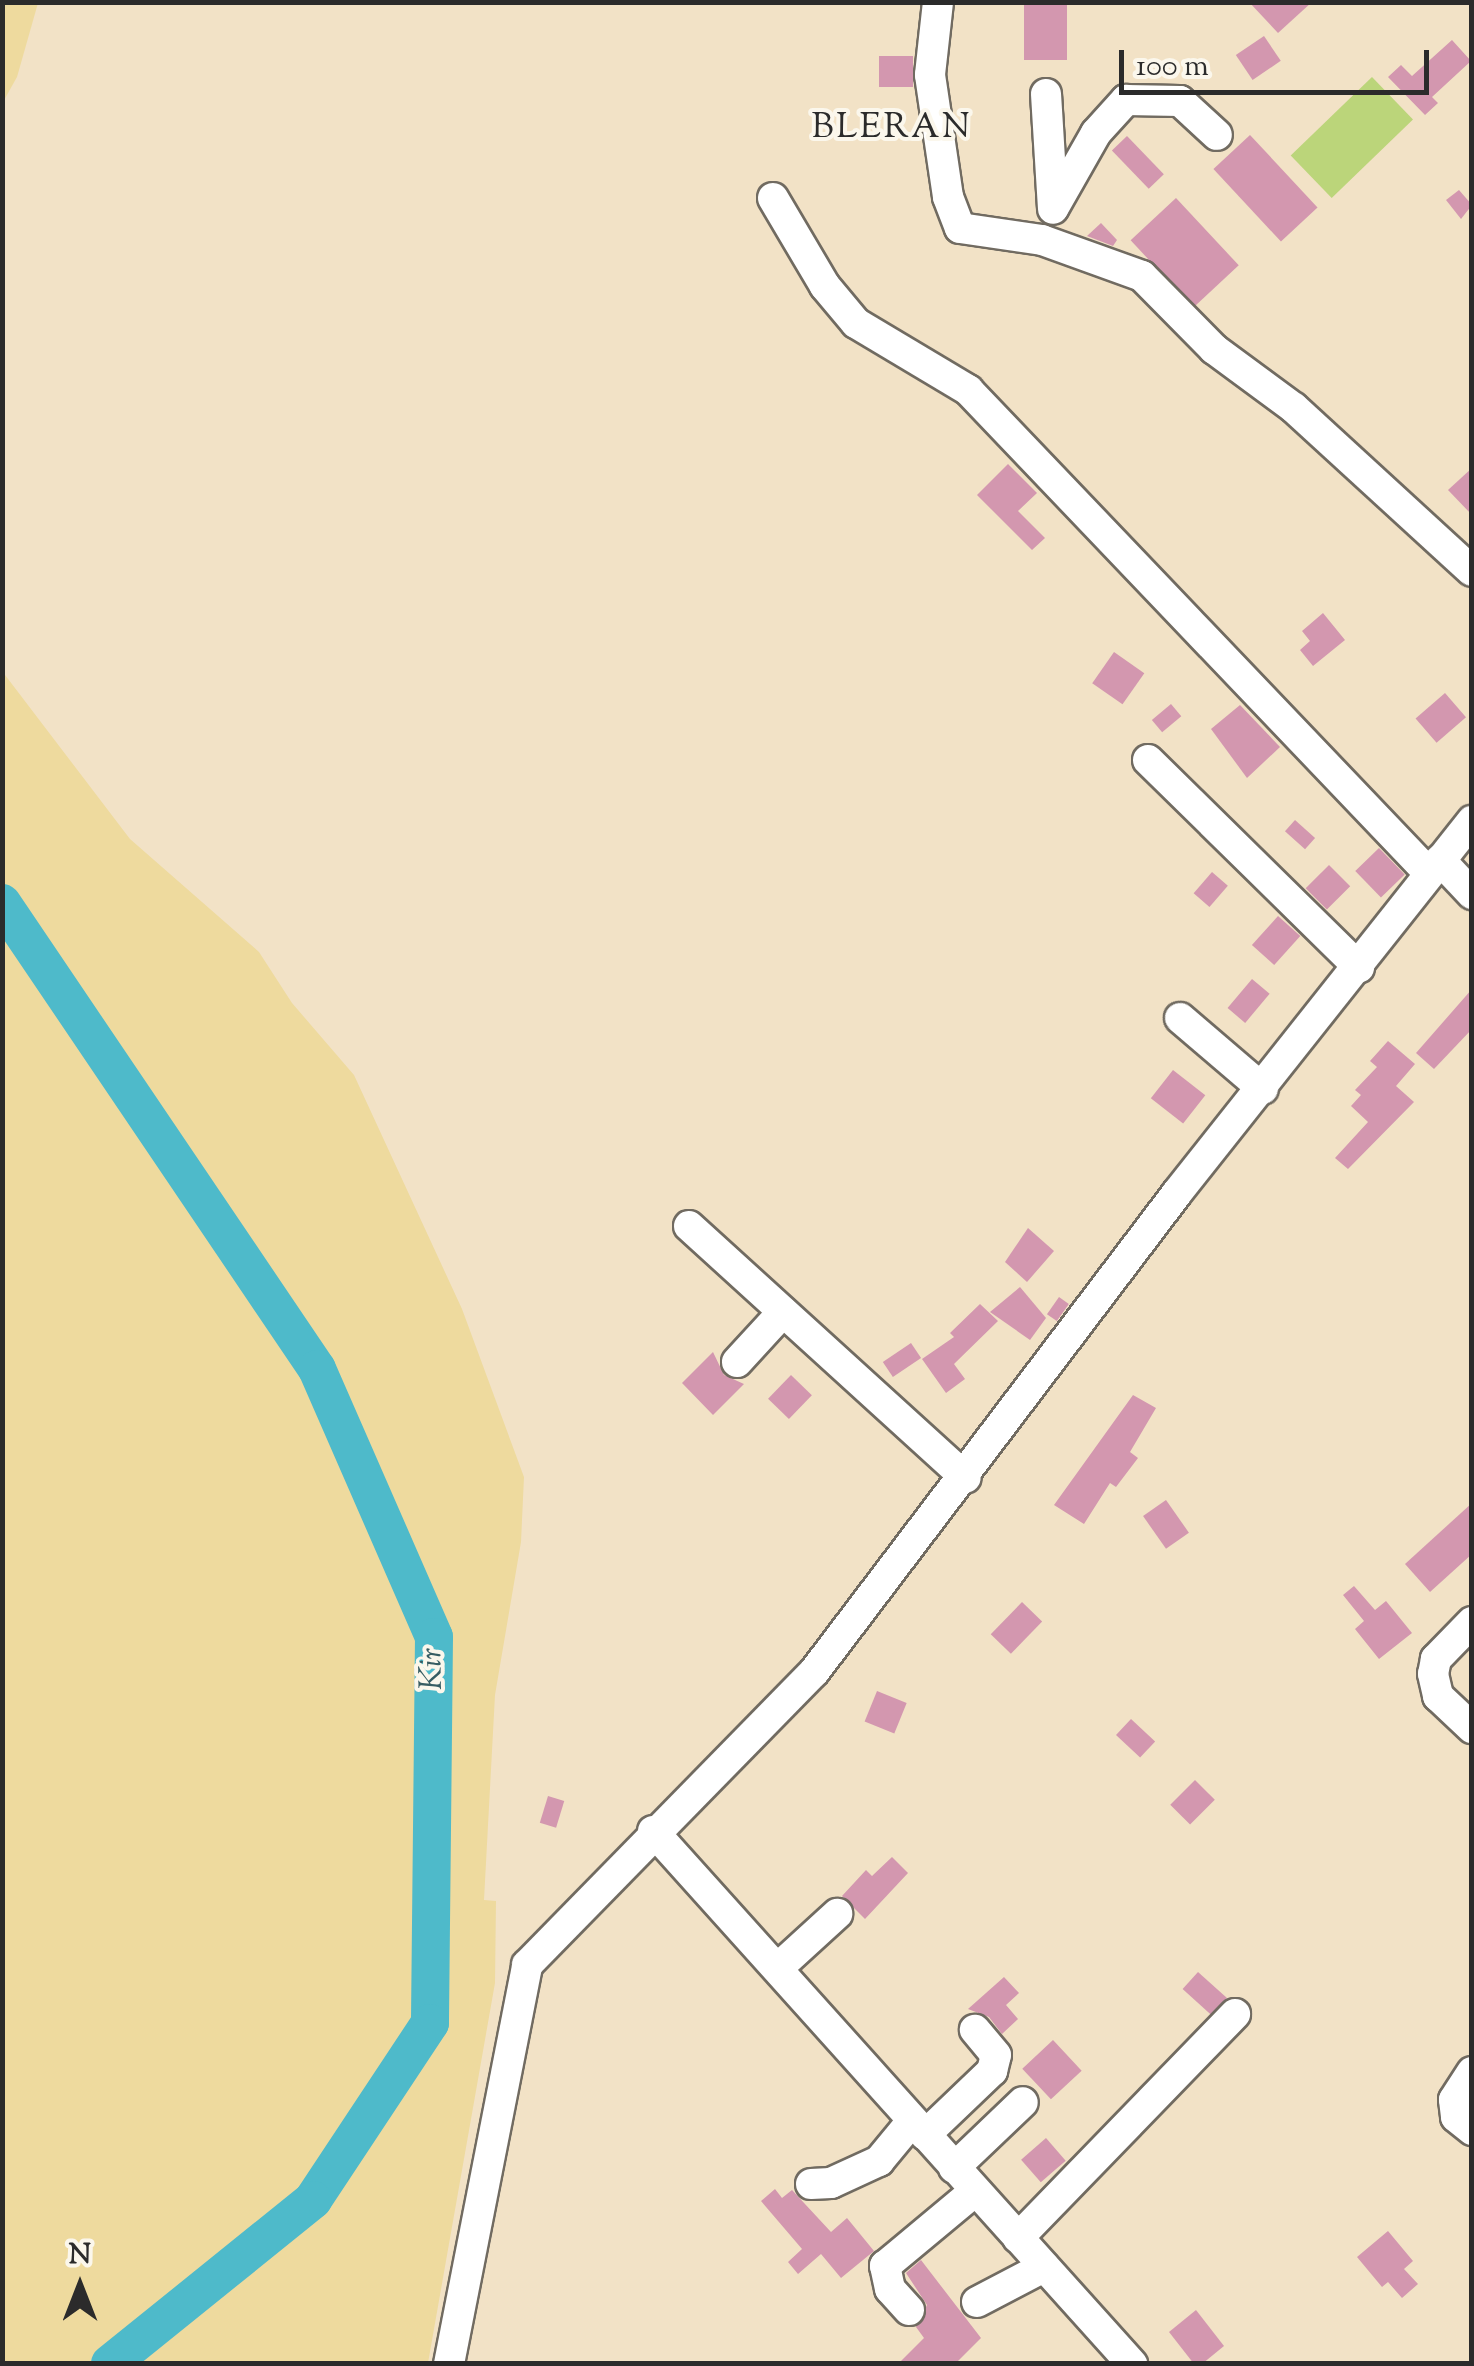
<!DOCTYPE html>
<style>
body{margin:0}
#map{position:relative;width:1474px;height:2366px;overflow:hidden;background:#f2e2c6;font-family:"Sorts Mill Goudy",serif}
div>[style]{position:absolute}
.green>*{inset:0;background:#bbd57a;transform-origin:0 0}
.sand>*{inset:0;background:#eeda9e}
.river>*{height:38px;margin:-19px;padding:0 19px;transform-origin:19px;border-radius:19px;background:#4ebaca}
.building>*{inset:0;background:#d397af;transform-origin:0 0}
.roads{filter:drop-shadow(2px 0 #716b61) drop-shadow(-2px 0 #716b61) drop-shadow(0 2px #716b61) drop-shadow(0 -2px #716b61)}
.minor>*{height:30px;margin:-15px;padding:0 15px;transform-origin:15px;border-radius:15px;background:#fff}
span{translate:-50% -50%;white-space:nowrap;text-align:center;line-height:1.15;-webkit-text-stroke:8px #fbf7ec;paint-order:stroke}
.water-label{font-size:32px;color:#375d63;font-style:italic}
.quarter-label{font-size:35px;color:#2b2b2b;letter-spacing:2.5px}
.frame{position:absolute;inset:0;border:5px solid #2b2b2b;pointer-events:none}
.north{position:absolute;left:30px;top:2236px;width:100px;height:100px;-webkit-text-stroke:8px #fbf7ec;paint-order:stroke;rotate:0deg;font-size:28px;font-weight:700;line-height:40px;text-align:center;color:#2b2b2b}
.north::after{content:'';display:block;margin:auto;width:35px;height:45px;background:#2b2b2b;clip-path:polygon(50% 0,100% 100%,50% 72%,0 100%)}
.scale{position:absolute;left:1119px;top:50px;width:310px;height:45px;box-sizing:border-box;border:5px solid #2b2b2b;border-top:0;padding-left:12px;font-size:30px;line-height:35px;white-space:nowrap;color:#2b2b2b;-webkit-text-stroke:8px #fbf7ec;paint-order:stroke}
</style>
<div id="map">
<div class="green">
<i style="left:1372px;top:77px;width:59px;height:113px;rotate:46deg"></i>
</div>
<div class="sand">
<i style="clip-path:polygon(3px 2px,38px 3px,17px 77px,3px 102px)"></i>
<i style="clip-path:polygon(2px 671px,130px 839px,259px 952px,292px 1003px,354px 1075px,462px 1309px,524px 1477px,521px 1542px,495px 1695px,484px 1900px,496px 1901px,495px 1983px,428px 2363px,3px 2363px)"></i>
</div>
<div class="river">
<i style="left:2px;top:903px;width:562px;rotate:55.94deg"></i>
<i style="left:317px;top:1369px;width:292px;rotate:66.4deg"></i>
<i style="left:434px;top:1637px;width:386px;rotate:90.6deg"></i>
<i style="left:430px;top:2023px;width:212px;rotate:123.5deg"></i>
<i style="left:313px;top:2200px;width:261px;rotate:141.1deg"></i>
</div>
<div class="building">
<i style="left:1024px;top:2px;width:43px;height:58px"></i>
<i style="clip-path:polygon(1249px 2px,1312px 2px,1278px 33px)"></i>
<i style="left:1264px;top:36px;width:30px;height:34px;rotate:56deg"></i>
<i style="clip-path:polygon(1452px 40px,1471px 61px,1432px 97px,1438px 103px,1425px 115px,1388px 77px,1401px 65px,1412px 76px)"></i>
<i style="left:913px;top:56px;width:31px;height:34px;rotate:90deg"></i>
<i style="left:1250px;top:135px;width:99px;height:50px;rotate:47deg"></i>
<i style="left:1127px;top:136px;width:53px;height:21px;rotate:46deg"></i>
<i style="clip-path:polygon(1459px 190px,1472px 205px,1461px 219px,1446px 200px)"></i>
<i style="left:1176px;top:198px;width:92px;height:62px;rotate:47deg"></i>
<i style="clip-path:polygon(1101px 223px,1117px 240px,1113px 246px,1087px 236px)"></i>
<i style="clip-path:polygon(1008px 464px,1037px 493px,1018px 511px,1045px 538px,1032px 550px,977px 495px)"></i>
<i style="clip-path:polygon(1472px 468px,1472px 515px,1448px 490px)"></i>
<i style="clip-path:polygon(1323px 613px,1345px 640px,1313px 666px,1300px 650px,1310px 641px,1302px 631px)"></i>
<i style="left:1114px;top:652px;width:37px;height:38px;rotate:35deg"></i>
<i style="left:1445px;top:693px;width:32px;height:39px;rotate:49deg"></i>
<i style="left:1171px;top:704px;width:16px;height:25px;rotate:50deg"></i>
<i style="clip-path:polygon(1240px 705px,1280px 747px,1247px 778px,1211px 729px)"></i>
<i style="left:1295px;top:820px;width:27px;height:15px;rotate:42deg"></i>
<i style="left:1379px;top:848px;width:37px;height:33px;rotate:46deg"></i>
<i style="left:1329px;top:865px;width:30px;height:33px;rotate:45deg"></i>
<i style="left:1212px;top:872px;width:21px;height:28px;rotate:41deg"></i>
<i style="left:1278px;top:916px;width:30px;height:39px;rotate:42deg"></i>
<i style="left:1252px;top:979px;width:23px;height:38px;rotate:40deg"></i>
<i style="clip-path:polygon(1472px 989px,1472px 1029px,1434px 1069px,1416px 1053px)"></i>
<i style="clip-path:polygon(1388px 1041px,1415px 1064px,1396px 1086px,1414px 1102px,1348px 1169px,1335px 1158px,1368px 1122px,1351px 1106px,1361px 1095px,1355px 1090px,1377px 1067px,1370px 1061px)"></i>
<i style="left:1173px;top:1070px;width:41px;height:36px;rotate:38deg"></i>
<i style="clip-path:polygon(1028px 1228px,1054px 1251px,1027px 1282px,1005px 1262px)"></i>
<i style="clip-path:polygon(1020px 1287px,1046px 1318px,1030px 1340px,990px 1312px)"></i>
<i style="left:1059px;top:1297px;width:12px;height:21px;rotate:35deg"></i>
<i style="clip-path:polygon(980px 1304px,998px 1321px,954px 1364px,965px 1379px,946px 1393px,922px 1359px,954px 1337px,950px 1333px)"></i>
<i style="left:911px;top:1343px;width:18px;height:34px;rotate:56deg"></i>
<i style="clip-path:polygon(713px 1352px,724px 1375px,744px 1384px,713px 1415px,682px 1383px)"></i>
<i style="left:791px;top:1375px;width:29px;height:33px;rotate:44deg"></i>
<i style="clip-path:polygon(1133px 1395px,1156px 1408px,1130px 1452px,1138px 1458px,1116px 1487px,1110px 1483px,1084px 1524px,1054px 1505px)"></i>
<i style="left:1166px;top:1500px;width:40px;height:28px;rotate:55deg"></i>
<i style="clip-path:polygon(1472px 1503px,1472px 1554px,1430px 1592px,1405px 1564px)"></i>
<i style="clip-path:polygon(1354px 1586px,1375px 1610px,1386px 1601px,1412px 1633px,1379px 1659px,1355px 1629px,1364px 1621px,1343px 1595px)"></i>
<i style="left:1022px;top:1602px;width:28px;height:45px;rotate:44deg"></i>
<i style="left:877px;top:1691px;width:32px;height:33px;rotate:22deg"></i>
<i style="left:1131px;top:1719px;width:33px;height:22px;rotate:43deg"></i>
<i style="left:1195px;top:1780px;width:28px;height:35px;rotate:45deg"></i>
<i style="left:548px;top:1796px;width:17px;height:28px;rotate:17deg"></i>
<i style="clip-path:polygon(892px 1857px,908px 1873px,865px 1919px,842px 1896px,866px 1870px,872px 1876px)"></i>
<i style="left:1198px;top:1972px;width:39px;height:23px;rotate:42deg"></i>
<i style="clip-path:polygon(1004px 1977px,1019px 1993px,1006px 2005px,1018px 2019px,1002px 2034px,989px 2017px,968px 2009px)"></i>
<i style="left:1053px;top:2040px;width:42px;height:42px;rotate:47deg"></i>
<i style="left:1046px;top:2138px;width:30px;height:33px;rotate:49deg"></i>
<i style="clip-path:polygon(775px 2189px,782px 2198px,792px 2190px,831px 2232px,847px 2218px,874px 2251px,841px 2278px,821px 2254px,798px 2274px,788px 2262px,802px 2249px,761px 2201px)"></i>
<i style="clip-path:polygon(1388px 2231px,1413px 2261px,1404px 2269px,1418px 2284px,1402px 2298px,1388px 2282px,1382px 2287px,1357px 2257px)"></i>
<i style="clip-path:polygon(921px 2260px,981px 2338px,955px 2364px,898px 2364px,924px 2338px,916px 2327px,927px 2305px,906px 2273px)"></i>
<i style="clip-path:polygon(1196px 2310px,1224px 2346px,1202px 2364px,1194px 2364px,1169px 2332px)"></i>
</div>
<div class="roads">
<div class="minor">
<i style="left:938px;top:2px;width:73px;rotate:96.3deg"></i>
<i style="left:930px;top:75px;width:123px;rotate:81.6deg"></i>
<i style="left:948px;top:197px;width:33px;rotate:69deg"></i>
<i style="left:960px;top:228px;width:83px;rotate:8.3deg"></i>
<i style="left:1042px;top:240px;width:106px;rotate:19.8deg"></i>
<i style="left:1142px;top:276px;width:103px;rotate:45.4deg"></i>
<i style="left:1214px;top:349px;width:99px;rotate:36.4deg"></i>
<i style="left:1294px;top:408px;width:241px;rotate:42.5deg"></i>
<i style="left:1046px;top:94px;width:115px;rotate:86.5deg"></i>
<i style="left:773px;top:198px;width:102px;rotate:59.4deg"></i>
<i style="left:825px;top:286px;width:48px;rotate:50deg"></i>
<i style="left:856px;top:323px;width:131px;rotate:30.9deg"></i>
<i style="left:968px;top:390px;width:666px;rotate:46.34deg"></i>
<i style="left:1054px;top:207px;width:85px;rotate:-60.4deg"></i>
<i style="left:1096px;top:133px;width:45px;rotate:-47.7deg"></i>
<i style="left:1126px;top:100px;width:54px;rotate:1.1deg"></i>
<i style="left:1180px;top:101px;width:50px;rotate:42.6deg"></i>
<i style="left:1148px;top:760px;width:296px;rotate:44.5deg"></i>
<i style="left:1440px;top:860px;width:47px;rotate:46.7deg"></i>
<i style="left:1180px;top:1018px;width:109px;rotate:40.5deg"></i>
<i style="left:689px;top:1226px;width:374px;rotate:42.3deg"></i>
<i style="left:737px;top:1362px;width:68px;rotate:-47.4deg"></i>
<i style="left:1472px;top:1622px;width:52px;rotate:134.2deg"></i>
<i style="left:1436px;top:1659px;width:15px;rotate:101deg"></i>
<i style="left:1433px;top:1674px;width:23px;rotate:77deg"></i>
<i style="left:1438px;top:1696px;width:47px;rotate:43.3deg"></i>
<i style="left:653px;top:1831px;width:717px;rotate:48.05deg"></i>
<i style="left:779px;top:1967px;width:79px;rotate:-42.4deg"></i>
<i style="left:1472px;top:2072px;width:33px;rotate:123deg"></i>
<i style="left:1454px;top:2100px;width:17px;rotate:83deg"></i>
<i style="left:1456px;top:2117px;width:21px;rotate:39deg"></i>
<i style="left:925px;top:2135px;width:93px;rotate:-43.7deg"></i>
<i style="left:992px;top:2071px;width:16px;rotate:-76deg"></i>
<i style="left:996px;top:2055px;width:33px;rotate:-130deg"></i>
<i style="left:954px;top:2168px;width:95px;rotate:-43.7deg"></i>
<i style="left:811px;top:2184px;width:20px;rotate:-3deg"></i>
<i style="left:831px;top:2183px;width:53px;rotate:-24.6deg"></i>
<i style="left:879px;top:2161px;width:52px;rotate:-50.5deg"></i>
<i style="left:1018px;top:2238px;width:312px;rotate:-45.9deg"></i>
<i style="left:977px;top:2302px;width:76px;rotate:-27.6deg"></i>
<i style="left:909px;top:2310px;width:28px;rotate:-132deg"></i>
<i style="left:890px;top:2289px;width:24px;rotate:-102deg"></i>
<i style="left:885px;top:2266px;width:117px;rotate:-39.8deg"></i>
<i style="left:449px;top:2364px;width:407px;rotate:-78.9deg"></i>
<i style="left:527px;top:1965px;width:410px;rotate:-45.6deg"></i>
<i style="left:814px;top:1672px;width:601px;rotate:-52.84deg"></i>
<i style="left:1177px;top:1193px;width:475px;rotate:-51.6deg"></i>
</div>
</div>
<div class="water-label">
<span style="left:433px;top:1669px;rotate:-91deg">Kir</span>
</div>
<div class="quarter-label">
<span style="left:892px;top:129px">BLERAN</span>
</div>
<div class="frame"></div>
<div class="north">N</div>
<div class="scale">100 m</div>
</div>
